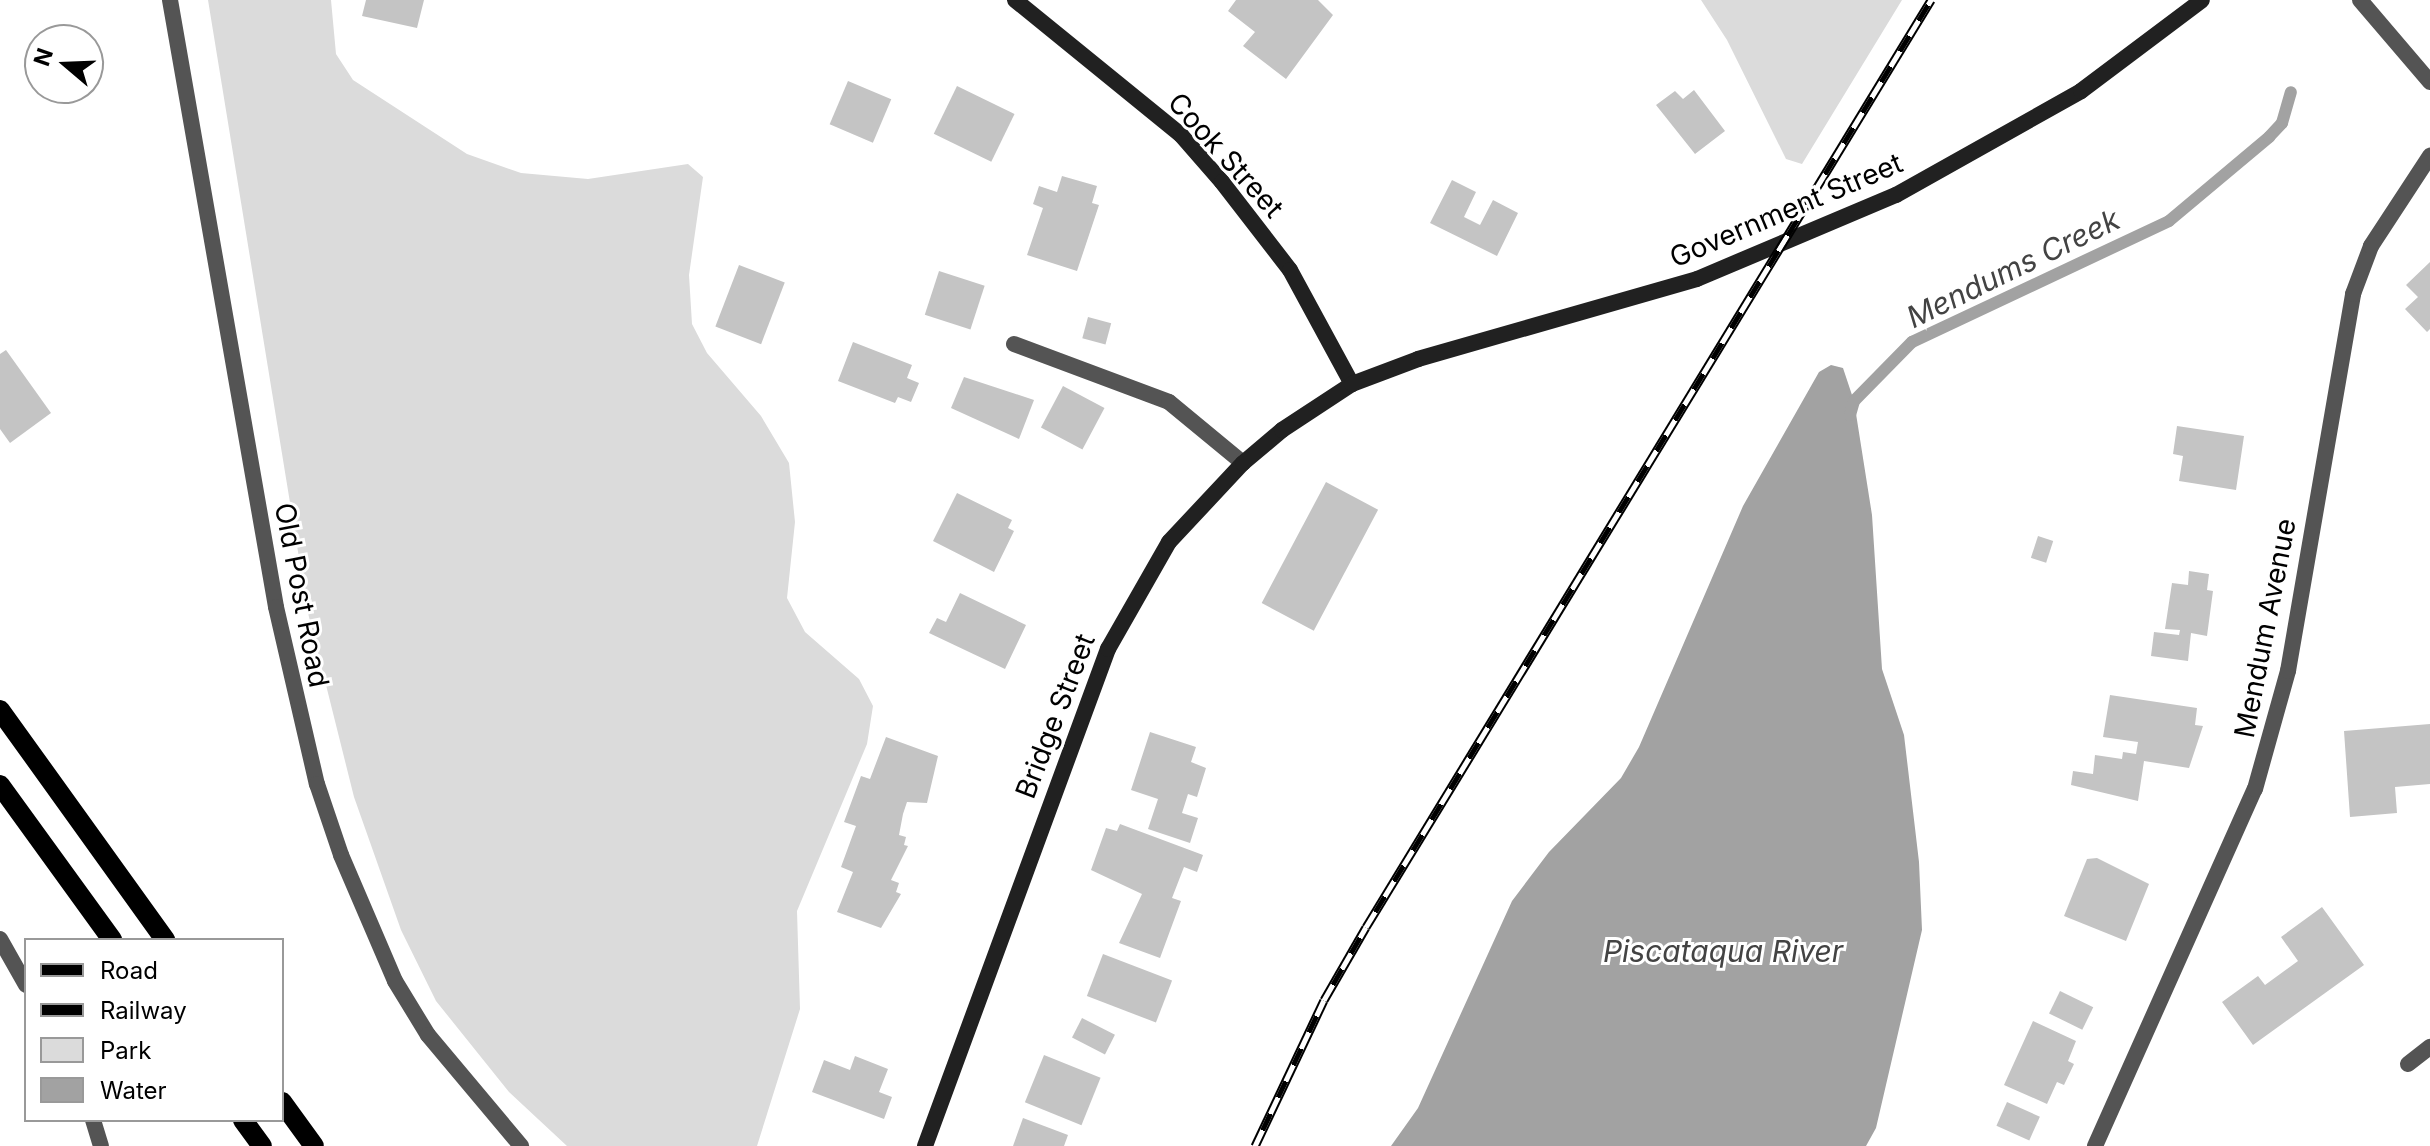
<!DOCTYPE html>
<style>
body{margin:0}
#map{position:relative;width:2430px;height:1146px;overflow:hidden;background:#fff;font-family:Inter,sans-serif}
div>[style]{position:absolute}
.green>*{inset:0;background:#dbdbdb}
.water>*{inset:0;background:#a2a2a2}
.stream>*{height:12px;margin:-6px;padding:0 6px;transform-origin:6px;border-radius:6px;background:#a2a2a2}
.building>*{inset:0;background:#c4c4c4;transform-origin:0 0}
.lane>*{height:16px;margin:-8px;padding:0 8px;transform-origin:8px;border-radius:8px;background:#545454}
.street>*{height:16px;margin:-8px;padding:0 8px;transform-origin:8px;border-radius:8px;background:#545454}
.secondary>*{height:16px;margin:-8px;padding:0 8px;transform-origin:8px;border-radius:8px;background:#212121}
.primary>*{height:20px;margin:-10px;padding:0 10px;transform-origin:10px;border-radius:10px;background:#000}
.rail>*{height:9px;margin-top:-4.5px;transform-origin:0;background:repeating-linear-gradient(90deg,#fff 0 18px,#000 0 36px);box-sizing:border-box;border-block:2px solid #000}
span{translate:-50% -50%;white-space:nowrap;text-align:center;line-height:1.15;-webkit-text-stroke:6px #fff;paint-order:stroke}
.street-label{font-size:28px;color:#000}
.water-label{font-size:30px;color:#434343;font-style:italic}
.legend{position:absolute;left:24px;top:938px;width:260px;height:184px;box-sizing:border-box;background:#fff;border:2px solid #999;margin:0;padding:10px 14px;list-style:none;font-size:24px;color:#000}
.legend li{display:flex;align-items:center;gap:16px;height:40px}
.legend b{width:40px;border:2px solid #999}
.north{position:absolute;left:24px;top:24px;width:80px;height:80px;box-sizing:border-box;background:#fff;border:2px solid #999;border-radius:50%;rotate:289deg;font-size:22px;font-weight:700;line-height:32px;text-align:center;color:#000}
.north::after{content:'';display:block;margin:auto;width:28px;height:36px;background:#000;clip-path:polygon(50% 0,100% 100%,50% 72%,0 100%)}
</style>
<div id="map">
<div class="green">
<i style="clip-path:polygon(208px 0,331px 0,336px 54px,353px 80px,467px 154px,521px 173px,588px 179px,688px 164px,703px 177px,689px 275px,692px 324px,707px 353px,761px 416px,789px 463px,795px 522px,787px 598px,805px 632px,859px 679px,873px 706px,867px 744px,797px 911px,800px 1009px,757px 1146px,567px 1146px,509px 1092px,436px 1001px,401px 930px,354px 797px,308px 613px)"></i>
<i style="clip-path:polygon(1701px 0,1902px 0,1802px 164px,1786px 159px,1727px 40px)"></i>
</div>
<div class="water">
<i style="clip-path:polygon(1831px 365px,1843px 368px,1854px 401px,1872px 515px,1882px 669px,1904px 735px,1919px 862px,1922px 930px,1876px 1128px,1866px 1146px,1391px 1146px,1418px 1108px,1512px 901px,1549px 852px,1621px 778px,1639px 747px,1743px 506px,1819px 372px)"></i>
</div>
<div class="stream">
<i style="left:1850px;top:415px;width:15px;rotate:-74deg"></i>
<i style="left:1854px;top:401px;width:83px;rotate:-45.5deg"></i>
<i style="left:1912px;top:342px;width:284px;rotate:-25.2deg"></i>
<i style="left:2169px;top:221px;width:131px;rotate:-40deg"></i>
<i style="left:2269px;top:137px;width:19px;rotate:-47deg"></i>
<i style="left:2282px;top:123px;width:32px;rotate:-74deg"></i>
</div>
<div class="building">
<i style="clip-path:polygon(366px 0,424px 0,417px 28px,362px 16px)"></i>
<i style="clip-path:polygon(1236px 0,1318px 0,1333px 15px,1286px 79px,1243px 46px,1255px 32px,1228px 11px)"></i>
<i style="left:848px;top:81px;width:47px;height:47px;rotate:23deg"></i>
<i style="left:957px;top:86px;width:64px;height:53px;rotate:26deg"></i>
<i style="clip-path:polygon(1694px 90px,1725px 131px,1695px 154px,1656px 105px,1675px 91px,1683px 99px)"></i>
<i style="clip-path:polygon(1062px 176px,1097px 186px,1092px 203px,1099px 205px,1077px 271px,1027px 255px,1043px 208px,1033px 204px,1039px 186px,1057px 192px)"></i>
<i style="clip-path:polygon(1452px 180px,1476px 192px,1464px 217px,1480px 225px,1493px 200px,1518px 213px,1497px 256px,1430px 223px)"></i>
<i style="clip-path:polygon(2430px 262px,2430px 329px,2427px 332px,2405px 309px,2418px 297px,2406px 285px)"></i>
<i style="left:739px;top:265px;width:49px;height:66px;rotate:21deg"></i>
<i style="left:939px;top:271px;width:48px;height:46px;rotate:18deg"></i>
<i style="left:1088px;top:317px;width:24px;height:22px;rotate:15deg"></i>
<i style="clip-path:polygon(853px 342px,912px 365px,907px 378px,919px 383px,911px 402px,898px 397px,895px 403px,838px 381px)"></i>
<i style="clip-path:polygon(6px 350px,51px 413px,10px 443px,0 429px,0 354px)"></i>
<i style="clip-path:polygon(964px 377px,1034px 400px,1019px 439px,951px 408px)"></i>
<i style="left:1063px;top:386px;width:47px;height:47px;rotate:28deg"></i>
<i style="clip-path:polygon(2177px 426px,2244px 436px,2236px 490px,2179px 481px,2183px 456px,2173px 454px)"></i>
<i style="left:1326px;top:482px;width:59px;height:137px;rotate:28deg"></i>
<i style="clip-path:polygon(957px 493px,1012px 520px,1008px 528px,1014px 531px,994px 572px,933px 541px)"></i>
<i style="left:2038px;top:536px;width:16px;height:23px;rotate:18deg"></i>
<i style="clip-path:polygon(2189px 571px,2209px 574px,2207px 590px,2213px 591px,2207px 636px,2191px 633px,2188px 661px,2151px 656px,2154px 632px,2179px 635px,2180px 630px,2165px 629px,2172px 583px,2188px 585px)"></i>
<i style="clip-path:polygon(960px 593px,1026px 625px,1005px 669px,929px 633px,937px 618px,946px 622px)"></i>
<i style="clip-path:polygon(2110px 695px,2197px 708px,2195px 725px,2203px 726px,2189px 768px,2144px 761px,2138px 801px,2071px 785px,2073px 771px,2093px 774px,2095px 755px,2122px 759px,2123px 752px,2136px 754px,2138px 742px,2103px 737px)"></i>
<i style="clip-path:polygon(2430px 724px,2430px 784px,2395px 787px,2397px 813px,2350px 817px,2344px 731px)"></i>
<i style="clip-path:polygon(1150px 732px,1196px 747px,1191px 762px,1206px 768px,1197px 797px,1188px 794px,1182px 813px,1198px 818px,1190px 843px,1148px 829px,1158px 799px,1131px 790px)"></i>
<i style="clip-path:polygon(886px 737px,938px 756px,927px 803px,907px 802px,903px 814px,899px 835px,906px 837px,904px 845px,908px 846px,891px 880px,899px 883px,896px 892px,901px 894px,881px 928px,837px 912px,853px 872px,841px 867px,856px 826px,844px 822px,861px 776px,870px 779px)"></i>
<i style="clip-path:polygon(1120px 824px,1203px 855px,1197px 872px,1184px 867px,1172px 898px,1181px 901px,1160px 958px,1119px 943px,1142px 894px,1091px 870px,1106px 828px,1117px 831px)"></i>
<i style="clip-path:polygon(2097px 858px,2149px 884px,2126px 941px,2064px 916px,2087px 859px)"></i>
<i style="clip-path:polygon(2322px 907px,2364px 965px,2253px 1045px,2222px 1002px,2258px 976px,2265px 985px,2298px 961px,2281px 937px)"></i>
<i style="left:1103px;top:954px;width:74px;height:45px;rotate:21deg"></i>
<i style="left:2060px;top:991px;width:37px;height:25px;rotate:26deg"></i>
<i style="left:1082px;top:1018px;width:37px;height:22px;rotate:27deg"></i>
<i style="clip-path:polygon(2033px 1021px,2076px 1041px,2068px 1061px,2074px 1064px,2064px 1085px,2057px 1082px,2047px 1104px,2004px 1085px)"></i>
<i style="left:1044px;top:1055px;width:61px;height:51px;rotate:22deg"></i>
<i style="clip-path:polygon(855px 1056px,888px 1069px,879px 1092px,892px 1097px,884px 1119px,812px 1092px,824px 1060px,850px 1070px)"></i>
<i style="left:2007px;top:1102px;width:36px;height:26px;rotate:24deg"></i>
<i style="clip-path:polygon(1023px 1118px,1068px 1135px,1064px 1146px,1013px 1146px)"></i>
</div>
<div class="lane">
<i style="left:0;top:939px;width:53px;rotate:60.5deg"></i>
<i style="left:93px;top:1120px;width:27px;rotate:73deg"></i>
</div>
<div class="street">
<i style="left:170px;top:0;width:616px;rotate:80.09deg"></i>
<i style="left:276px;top:607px;width:182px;rotate:77deg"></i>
<i style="left:317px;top:784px;width:75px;rotate:71.3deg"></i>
<i style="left:341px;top:855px;width:137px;rotate:66.8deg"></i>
<i style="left:395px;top:981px;width:63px;rotate:58.6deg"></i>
<i style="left:428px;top:1035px;width:145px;rotate:50deg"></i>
<i style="left:2360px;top:0;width:108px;rotate:49.5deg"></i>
<i style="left:1014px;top:344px;width:165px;rotate:20.5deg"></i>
<i style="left:1169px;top:402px;width:96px;rotate:39.5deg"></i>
<i style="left:2408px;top:1064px;width:28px;rotate:-38deg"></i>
<i style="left:2095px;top:1146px;width:391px;rotate:-65.9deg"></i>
<i style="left:2255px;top:789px;width:123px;rotate:-74.4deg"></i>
<i style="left:2288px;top:671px;width:383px;rotate:-80.2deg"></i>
<i style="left:2353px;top:294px;width:51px;rotate:-69.4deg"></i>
<i style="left:2371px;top:246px;width:108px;rotate:-56.8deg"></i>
</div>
<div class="secondary">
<i style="left:1015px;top:0;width:214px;rotate:39.1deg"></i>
<i style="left:1181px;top:135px;width:62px;rotate:48.9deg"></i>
<i style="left:1222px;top:182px;width:111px;rotate:52.3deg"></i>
<i style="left:1290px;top:270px;width:130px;rotate:61.5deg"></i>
<i style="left:925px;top:1146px;width:530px;rotate:-69.79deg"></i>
<i style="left:1108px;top:649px;width:123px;rotate:-60.3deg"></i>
<i style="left:1169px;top:542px;width:108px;rotate:-46.9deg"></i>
<i style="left:1243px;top:463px;width:51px;rotate:-40.2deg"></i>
<i style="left:1282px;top:430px;width:84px;rotate:-33.3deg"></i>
<i style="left:1352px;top:384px;width:71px;rotate:-20.7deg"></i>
<i style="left:1418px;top:359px;width:290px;rotate:-16deg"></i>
<i style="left:1697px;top:279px;width:216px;rotate:-22.9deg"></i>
<i style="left:1896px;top:195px;width:212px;rotate:-29.3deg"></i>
<i style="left:2081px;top:91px;width:151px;rotate:-36.9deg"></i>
</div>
<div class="primary">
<i style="left:0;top:710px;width:283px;rotate:54.3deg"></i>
<i style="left:0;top:785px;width:191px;rotate:54.1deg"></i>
<i style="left:282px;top:1102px;width:54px;rotate:54deg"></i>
<i style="left:243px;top:1120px;width:32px;rotate:54deg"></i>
</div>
<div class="rail">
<i style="left:1255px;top:1146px;width:161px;rotate:-64.7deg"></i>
<i style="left:1324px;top:1000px;width:84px;rotate:-60.1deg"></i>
<i style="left:1366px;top:927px;width:1086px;rotate:-58.64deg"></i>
</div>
<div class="street-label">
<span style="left:1226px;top:155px;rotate:48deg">Cook Street</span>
<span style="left:1786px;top:210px;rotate:-23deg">Government Street</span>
<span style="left:302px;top:595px;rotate:79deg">Old Post Road</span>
<span style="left:2265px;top:628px;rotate:-79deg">Mendum Avenue</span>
<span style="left:1055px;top:716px;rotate:-69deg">Bridge Street</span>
</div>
<div class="water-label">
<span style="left:2013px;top:268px;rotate:-26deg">Mendums Creek</span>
<span style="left:1723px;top:951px">Piscataqua River</span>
</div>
<ul class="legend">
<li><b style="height:10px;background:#000"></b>Road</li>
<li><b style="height:10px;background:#000"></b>Railway</li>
<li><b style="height:22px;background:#dbdbdb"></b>Park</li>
<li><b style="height:22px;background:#a2a2a2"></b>Water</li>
</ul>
<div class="north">N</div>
</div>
